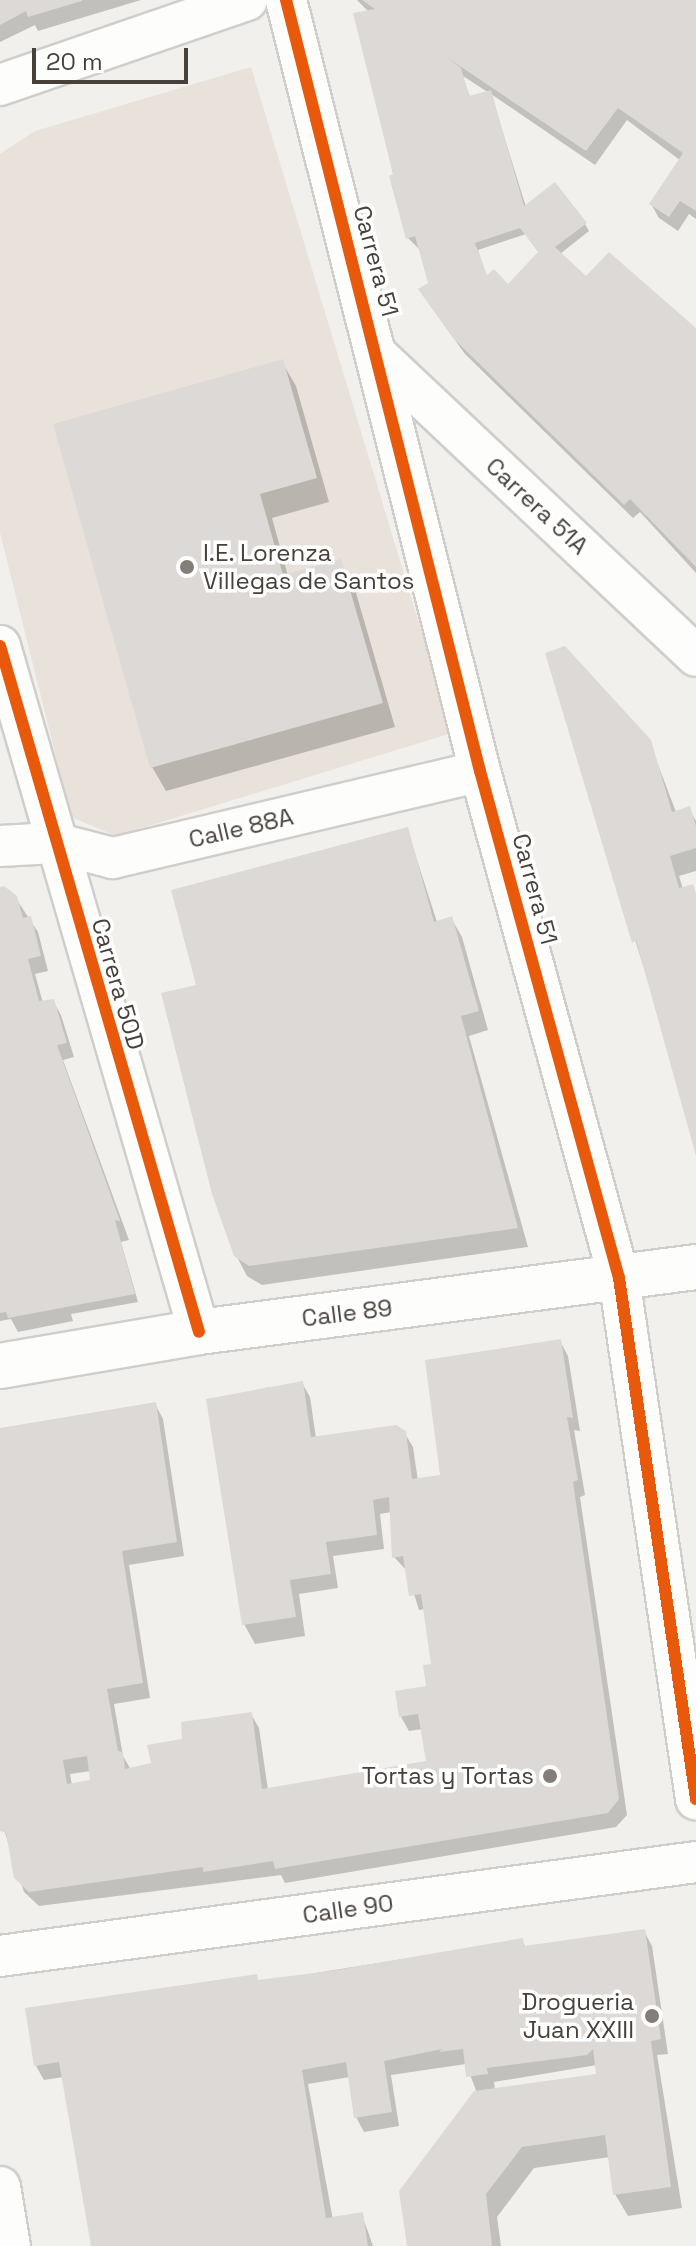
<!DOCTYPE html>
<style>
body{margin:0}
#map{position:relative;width:696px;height:2246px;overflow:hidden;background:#f2f0ed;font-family:"Space Grotesk",sans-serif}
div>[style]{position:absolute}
.education>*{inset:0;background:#e8e2da}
.shadow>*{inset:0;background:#0003}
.building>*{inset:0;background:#dcd9d6}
.roads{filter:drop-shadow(2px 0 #d0cecb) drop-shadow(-2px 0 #d0cecb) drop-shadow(0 2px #d0cecb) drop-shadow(0 -2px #d0cecb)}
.minor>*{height:40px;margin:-20px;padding:0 20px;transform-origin:20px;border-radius:20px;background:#fdfdfc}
.tertiary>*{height:44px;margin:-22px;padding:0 22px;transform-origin:22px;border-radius:22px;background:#fdfdfc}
.cycleway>*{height:12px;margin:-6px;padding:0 6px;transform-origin:6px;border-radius:6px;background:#e8590c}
.dots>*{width:22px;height:22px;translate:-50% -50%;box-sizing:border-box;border:4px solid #fff;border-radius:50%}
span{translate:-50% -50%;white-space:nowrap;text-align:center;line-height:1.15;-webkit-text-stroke:7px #fff;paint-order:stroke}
.street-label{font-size:24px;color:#48413a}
.poi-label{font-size:24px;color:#48413a}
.left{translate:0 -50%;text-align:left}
.right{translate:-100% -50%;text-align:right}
.scale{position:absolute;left:32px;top:48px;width:156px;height:36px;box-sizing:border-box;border:4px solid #48413a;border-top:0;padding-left:10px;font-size:24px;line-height:28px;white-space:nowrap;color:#48413a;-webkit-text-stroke:6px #fff;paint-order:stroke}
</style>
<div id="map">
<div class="education">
<i style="clip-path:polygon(251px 67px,452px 733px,116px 836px,71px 817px,0 533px,0 154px,35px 131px)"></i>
</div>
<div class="shadow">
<i style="clip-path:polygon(0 0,141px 0,38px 31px,35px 25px,0 42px)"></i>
<i style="clip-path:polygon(evenodd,357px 0,696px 0,696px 219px,689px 214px,678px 231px,659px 218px,651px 204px,681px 161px,627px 120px,595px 165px,491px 94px,526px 207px,585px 224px,589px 231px,560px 254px,586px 279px,609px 254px,696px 333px,696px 573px,640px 512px,633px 518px,465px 354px,429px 304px,420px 290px,431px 284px,421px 251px,408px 238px,356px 14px,369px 12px,357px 0,463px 76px,489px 93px,470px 98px,463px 76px,357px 0,526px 234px,540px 254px,507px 287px,487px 278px,478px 250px,526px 234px)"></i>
<i style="clip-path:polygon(282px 362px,296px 386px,329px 502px,272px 518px,288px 576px,340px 562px,354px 586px,395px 727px,166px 791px,152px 767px,56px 425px)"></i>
<i style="clip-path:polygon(649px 741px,676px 812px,689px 809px,696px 821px,696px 871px,679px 876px,683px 889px,692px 887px,696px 894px,696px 1152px,691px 1118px,579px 761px)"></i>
<i style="clip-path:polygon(407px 829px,437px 922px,451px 918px,462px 937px,488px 1030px,469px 1036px,528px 1247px,262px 1285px,247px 1276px,236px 1255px,198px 986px)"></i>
<i style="clip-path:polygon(0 889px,15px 897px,38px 932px,48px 971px,35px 974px,43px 1003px,53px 1001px,61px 1015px,74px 1057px,63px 1060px,129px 1240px,121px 1242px,138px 1302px,71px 1314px,73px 1321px,18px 1332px,11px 1319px,0 1321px)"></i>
<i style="clip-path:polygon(evenodd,560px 1341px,568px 1356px,580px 1431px,574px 1430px,585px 1495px,580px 1497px,627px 1815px,616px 1827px,285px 1883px,281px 1875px,39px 1906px,24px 1892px,0 1817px,0 1429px,155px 1404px,163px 1419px,184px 1556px,129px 1565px,150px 1698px,114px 1704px,123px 1756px,131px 1770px,153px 1765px,184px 1741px,251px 1714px,259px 1728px,268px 1790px,428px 1763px,423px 1729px,409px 1731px,401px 1717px,428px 1688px,434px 1666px,425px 1609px,419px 1610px,407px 1571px,394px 1557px,392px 1512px,380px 1514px,384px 1549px,333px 1556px,338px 1588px,299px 1594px,305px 1636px,255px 1644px,244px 1624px,264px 1388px,302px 1383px,310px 1397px,316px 1438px,404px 1432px,413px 1447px,418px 1481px,442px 1477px,560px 1341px,91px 1771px,93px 1781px,72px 1785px,70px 1774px,91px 1771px)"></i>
<i style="clip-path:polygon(evenodd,644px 1931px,652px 1946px,668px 2054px,657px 2055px,682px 2208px,628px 2216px,615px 2194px,610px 2157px,534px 2168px,497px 2217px,501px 2246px,409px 2246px,477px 2093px,466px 2064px,391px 2075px,399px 2126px,364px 2132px,356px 2117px,350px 2077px,308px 2084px,333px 2220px,362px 2215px,373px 2246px,93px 2246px,64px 2077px,44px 2080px,36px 2066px,256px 1976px,259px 1982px,522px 1940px,526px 1948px,644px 1931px,597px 2065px,598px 2076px,495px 2090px,494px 2082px,597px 2065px)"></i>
</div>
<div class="building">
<i style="clip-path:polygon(0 0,82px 0,82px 1px,28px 17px,26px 11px,0 25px)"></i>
<i style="clip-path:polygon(evenodd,362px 0,696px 0,696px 211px,680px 201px,669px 217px,649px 204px,683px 153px,618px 108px,586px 151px,448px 58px,461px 68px,469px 96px,491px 90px,524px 206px,555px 182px,587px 223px,555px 247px,586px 276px,609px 252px,696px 328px,696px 567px,630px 499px,624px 505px,454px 339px,418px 289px,428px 283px,415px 236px,406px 239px,389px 176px,393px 174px,353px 13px,375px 9px,362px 0,520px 228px,538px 252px,508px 284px,494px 269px,487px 275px,475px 243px,520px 228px)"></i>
<i style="clip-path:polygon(283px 359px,317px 478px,260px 494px,283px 575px,341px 559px,383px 703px,150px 768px,53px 424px)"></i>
<i style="clip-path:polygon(565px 646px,651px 740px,672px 812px,690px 806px,696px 826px,696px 848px,670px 856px,679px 888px,693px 884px,696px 894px,696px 1156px,636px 940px,632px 943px,545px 653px)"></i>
<i style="clip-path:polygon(408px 827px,434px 922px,452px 916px,479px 1011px,461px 1016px,518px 1228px,249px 1266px,234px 1256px,212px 1194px,161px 993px,196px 985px,171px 890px)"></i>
<i style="clip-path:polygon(4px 886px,17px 896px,23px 918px,31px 916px,41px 956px,28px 959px,39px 1001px,54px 999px,67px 1043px,57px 1045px,120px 1221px,115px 1220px,135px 1294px,8px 1318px,6px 1312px,0 1313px,0 887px)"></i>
<i style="clip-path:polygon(evenodd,561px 1339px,573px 1418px,567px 1417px,578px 1480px,573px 1482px,619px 1799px,608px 1813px,275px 1869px,273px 1861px,203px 1872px,203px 1867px,29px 1892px,14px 1878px,6px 1833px,0 1831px,0 1428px,156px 1402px,177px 1542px,122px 1551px,143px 1683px,107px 1689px,118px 1751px,123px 1752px,125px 1769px,151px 1763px,147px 1745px,182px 1739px,181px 1722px,252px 1712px,262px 1789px,426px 1761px,418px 1714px,399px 1717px,395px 1691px,426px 1686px,423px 1665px,431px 1664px,421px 1594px,409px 1596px,403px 1556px,392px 1558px,389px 1497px,373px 1500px,377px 1535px,326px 1542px,331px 1574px,290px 1580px,296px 1617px,242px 1625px,206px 1399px,303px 1381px,311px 1437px,396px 1425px,406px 1431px,412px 1479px,440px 1475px,425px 1360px,561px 1339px,87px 1756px,90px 1780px,67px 1784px,63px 1760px,87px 1756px)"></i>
<i style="clip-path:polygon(645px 1929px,661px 2039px,651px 2041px,671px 2187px,613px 2195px,605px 2135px,522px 2147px,486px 2194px,492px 2246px,407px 2246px,399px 2191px,474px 2091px,596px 2074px,593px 2049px,587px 2055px,487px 2068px,488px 2074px,466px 2077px,463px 2049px,439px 2052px,442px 2049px,384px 2061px,392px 2112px,354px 2118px,346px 2062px,302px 2070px,326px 2218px,363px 2212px,368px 2246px,91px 2246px,59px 2062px,34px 2066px,25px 2008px,257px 1974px,258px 1980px,331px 1971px,523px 1938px,524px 1946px)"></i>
</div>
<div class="roads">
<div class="minor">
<i style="left:286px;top:0;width:795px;rotate:75.88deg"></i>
<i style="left:480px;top:771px;width:526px;rotate:74.67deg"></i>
<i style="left:619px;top:1278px;width:527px;rotate:81.59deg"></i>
<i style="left:0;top:85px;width:261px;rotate:-19deg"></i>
<i style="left:378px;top:356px;width:437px;rotate:43.3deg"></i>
<i style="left:0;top:646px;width:714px;rotate:73.82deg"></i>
<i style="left:0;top:846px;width:55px;rotate:-3.1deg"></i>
<i style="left:55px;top:843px;width:60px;rotate:14.5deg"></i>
<i style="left:113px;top:858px;width:377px;rotate:-13.3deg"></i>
<i style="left:0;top:1956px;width:702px;rotate:-7.69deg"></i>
<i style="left:0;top:2187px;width:60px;rotate:80.4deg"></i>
</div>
<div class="tertiary">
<i style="left:0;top:1366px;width:202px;rotate:-9.7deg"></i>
<i style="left:199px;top:1332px;width:501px;rotate:-7.45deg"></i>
</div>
</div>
<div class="cycleway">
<i style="left:286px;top:0;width:795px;rotate:75.88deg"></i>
<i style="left:480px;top:771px;width:526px;rotate:74.67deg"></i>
<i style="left:619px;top:1278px;width:527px;rotate:81.59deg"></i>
<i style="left:0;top:646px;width:714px;rotate:73.82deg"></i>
</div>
<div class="dots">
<i style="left:187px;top:567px;background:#847e79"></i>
<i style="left:550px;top:1776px;background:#847e79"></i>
<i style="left:652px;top:2016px;background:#847e79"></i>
</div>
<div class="street-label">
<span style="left:376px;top:261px;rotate:75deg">Carrera 51</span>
<span style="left:537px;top:506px;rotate:43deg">Carrera 51A</span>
<span style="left:241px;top:828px;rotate:-13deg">Calle 88A</span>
<span style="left:535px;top:889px;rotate:75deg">Carrera 51</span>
<span style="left:118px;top:984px;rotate:74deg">Carrera 50D</span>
<span style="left:347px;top:1313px;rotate:-7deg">Calle 89</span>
<span style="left:348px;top:1909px;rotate:-8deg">Calle 90</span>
</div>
<div class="poi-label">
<span class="left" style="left:203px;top:567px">I.E. Lorenza<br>Villegas de Santos</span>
<span class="right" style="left:534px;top:1776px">Tortas y Tortas</span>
<span class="right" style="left:634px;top:2016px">Drogueria<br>Juan XXIII</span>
</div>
<div class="scale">20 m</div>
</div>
